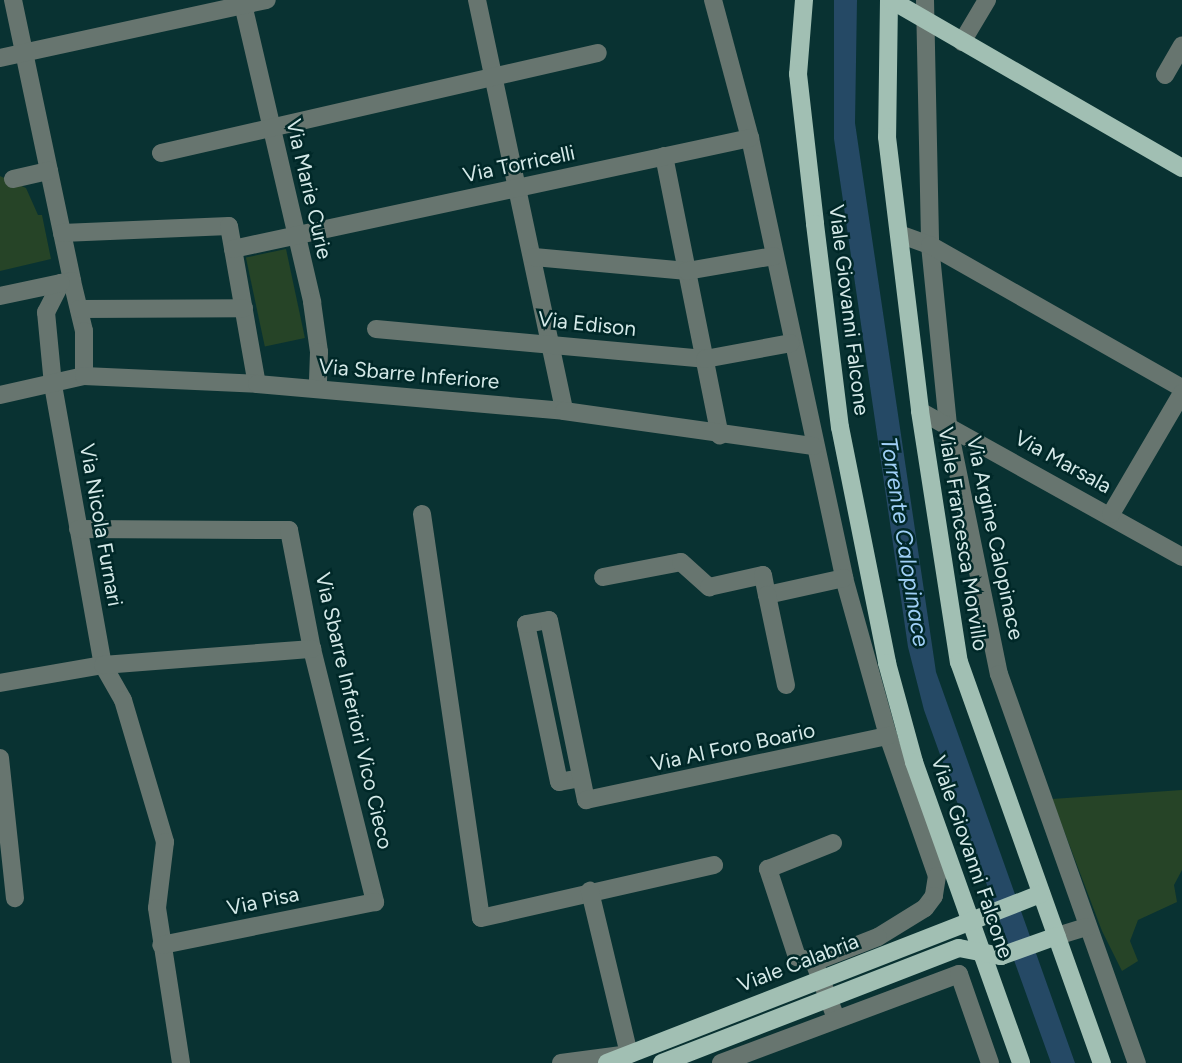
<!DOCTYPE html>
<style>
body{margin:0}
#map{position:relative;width:1182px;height:1063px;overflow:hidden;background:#093232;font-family:Figtree,sans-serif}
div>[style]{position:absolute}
.green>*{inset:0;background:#264427;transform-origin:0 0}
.water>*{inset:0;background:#254965}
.minor>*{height:18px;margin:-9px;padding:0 9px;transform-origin:9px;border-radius:9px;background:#67756f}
.major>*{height:18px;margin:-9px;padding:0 9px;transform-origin:9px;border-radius:9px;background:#a1bfb3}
span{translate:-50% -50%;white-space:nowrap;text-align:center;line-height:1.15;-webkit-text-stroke:5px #002828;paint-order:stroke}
.street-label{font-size:21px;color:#d4e9e8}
.water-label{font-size:23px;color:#a0d0f7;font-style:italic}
</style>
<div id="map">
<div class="green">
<i style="clip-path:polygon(0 176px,26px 188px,38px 215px,42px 215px,51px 259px,0 271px)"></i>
<i style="left:286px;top:249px;width:91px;height:41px;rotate:78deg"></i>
<i style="clip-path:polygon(1182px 790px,1182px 870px,1174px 885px,1177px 902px,1138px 920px,1130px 941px,1138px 961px,1122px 971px,1102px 931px,1052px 799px)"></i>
</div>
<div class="water">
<i style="clip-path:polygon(834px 0,857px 0,855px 123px,936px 672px,1075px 1063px,1051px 1063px,924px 710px,908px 647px,834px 139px)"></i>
</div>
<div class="minor">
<i style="left:13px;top:0;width:287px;rotate:78.1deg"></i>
<i style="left:72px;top:281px;width:11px;rotate:170deg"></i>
<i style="left:61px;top:283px;width:33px;rotate:117deg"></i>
<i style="left:46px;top:312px;width:73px;rotate:84.5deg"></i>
<i style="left:53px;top:385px;width:284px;rotate:79.9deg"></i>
<i style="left:103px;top:665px;width:40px;rotate:60.3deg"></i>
<i style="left:123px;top:700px;width:148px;rotate:73.5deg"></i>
<i style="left:165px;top:842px;width:66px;rotate:96.9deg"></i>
<i style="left:157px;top:908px;width:157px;rotate:81.2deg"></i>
<i style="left:242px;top:0;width:310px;rotate:76.9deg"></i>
<i style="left:312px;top:302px;width:50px;rotate:82deg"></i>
<i style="left:319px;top:352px;width:37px;rotate:92deg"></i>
<i style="left:477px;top:0;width:420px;rotate:78deg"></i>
<i style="left:713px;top:0;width:143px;rotate:75deg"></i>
<i style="left:750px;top:138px;width:450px;rotate:77.9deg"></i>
<i style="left:844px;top:578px;width:164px;rotate:74.4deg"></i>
<i style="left:888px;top:736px;width:148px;rotate:70.7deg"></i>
<i style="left:937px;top:876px;width:20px;rotate:99deg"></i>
<i style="left:934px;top:896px;width:15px;rotate:127deg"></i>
<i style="left:925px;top:908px;width:55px;rotate:148.3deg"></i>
<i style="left:878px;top:937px;width:69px;rotate:158.7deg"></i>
<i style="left:814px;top:962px;width:60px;rotate:68.6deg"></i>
<i style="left:925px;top:0;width:245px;rotate:88.8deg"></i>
<i style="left:930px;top:245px;width:180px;rotate:84.3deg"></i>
<i style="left:948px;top:424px;width:255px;rotate:78.5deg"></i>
<i style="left:999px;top:674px;width:413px;rotate:70.5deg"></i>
<i style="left:962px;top:42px;width:49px;rotate:-59.2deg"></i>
<i style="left:0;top:58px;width:273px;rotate:-12.3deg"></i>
<i style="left:1165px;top:75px;width:34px;rotate:-60deg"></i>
<i style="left:161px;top:153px;width:448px;rotate:-12.9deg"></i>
<i style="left:664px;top:156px;width:285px;rotate:78.7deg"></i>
<i style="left:13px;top:179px;width:37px;rotate:-13deg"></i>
<i style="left:62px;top:233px;width:167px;rotate:-2.4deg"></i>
<i style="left:229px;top:226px;width:160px;rotate:80deg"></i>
<i style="left:899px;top:234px;width:33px;rotate:20deg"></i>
<i style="left:930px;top:245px;width:290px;rotate:29.6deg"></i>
<i style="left:233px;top:249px;width:529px;rotate:-12.12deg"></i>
<i style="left:534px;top:257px;width:154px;rotate:5.2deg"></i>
<i style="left:687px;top:271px;width:88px;rotate:-9.8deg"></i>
<i style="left:72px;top:281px;width:51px;rotate:76.5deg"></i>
<i style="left:84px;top:331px;width:45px;rotate:90deg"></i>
<i style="left:0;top:296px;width:62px;rotate:-12deg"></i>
<i style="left:79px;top:309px;width:165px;rotate:-0.3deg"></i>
<i style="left:376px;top:329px;width:330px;rotate:5.2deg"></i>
<i style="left:705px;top:359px;width:87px;rotate:-10.5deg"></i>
<i style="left:0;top:395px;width:86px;rotate:-12.7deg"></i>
<i style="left:84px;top:376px;width:173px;rotate:2.6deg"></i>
<i style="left:257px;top:384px;width:308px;rotate:5deg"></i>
<i style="left:564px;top:411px;width:252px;rotate:8deg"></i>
<i style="left:920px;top:411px;width:300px;rotate:29.1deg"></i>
<i style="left:422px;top:514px;width:408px;rotate:81.7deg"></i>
<i style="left:481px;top:918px;width:239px;rotate:-12.8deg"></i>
<i style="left:1111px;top:514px;width:140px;rotate:-59.6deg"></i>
<i style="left:78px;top:529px;width:211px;rotate:0.3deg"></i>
<i style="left:289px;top:530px;width:121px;rotate:79.1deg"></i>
<i style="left:312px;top:649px;width:261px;rotate:76deg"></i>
<i style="left:375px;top:902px;width:218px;rotate:168.6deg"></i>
<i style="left:603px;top:577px;width:79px;rotate:-10.9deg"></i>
<i style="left:681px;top:562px;width:38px;rotate:42deg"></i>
<i style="left:709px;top:587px;width:55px;rotate:-12.5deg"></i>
<i style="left:763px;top:575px;width:20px;rotate:79deg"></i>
<i style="left:767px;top:595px;width:79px;rotate:-12.4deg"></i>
<i style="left:767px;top:595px;width:92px;rotate:78.1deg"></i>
<i style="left:0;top:683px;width:105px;rotate:-9.9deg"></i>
<i style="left:103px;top:665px;width:210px;rotate:-4.4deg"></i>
<i style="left:0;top:758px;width:141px;rotate:83.9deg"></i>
<i style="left:581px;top:778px;width:22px;rotate:170deg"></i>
<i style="left:559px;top:782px;width:161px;rotate:-101.8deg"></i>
<i style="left:526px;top:624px;width:23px;rotate:-10deg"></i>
<i style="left:549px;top:620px;width:184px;rotate:78.4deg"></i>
<i style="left:586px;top:800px;width:309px;rotate:-12deg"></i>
<i style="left:1057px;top:936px;width:31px;rotate:-17deg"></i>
<i style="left:814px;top:962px;width:18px;rotate:-164deg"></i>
<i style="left:797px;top:957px;width:93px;rotate:-108.2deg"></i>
<i style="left:768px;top:869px;width:70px;rotate:-21.8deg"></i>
<i style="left:561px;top:1063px;width:69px;rotate:-7.5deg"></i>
<i style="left:629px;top:1054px;width:168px;rotate:-103.5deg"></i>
<i style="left:721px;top:1063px;width:254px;rotate:-20.5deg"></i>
<i style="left:959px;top:974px;width:94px;rotate:70.8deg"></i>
</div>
<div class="major">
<i style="left:804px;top:0;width:74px;rotate:94.6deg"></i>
<i style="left:798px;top:74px;width:151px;rotate:83.5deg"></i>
<i style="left:815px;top:224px;width:205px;rotate:83deg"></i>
<i style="left:840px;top:427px;width:241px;rotate:78.7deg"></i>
<i style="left:887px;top:663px;width:103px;rotate:74.7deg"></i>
<i style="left:914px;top:762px;width:319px;rotate:70.4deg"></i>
<i style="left:889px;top:0;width:137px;rotate:90.8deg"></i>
<i style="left:887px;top:137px;width:276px;rotate:83.1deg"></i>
<i style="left:920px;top:411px;width:254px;rotate:81.2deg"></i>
<i style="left:959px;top:662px;width:426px;rotate:70.4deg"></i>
<i style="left:891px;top:0;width:336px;rotate:30deg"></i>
<i style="left:607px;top:1063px;width:466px;rotate:-21.3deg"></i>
<i style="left:662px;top:1063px;width:318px;rotate:-21.2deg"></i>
<i style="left:959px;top:948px;width:43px;rotate:10.8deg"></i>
<i style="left:1001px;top:956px;width:59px;rotate:-19.7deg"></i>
</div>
<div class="street-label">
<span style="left:519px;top:164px;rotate:-12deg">Via Torricelli</span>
<span style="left:309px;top:189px;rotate:77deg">Via Marie Curie</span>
<span style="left:849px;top:310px;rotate:83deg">Viale Giovanni Falcone</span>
<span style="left:587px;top:324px;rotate:6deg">Via Edison</span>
<span style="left:409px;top:374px;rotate:5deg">Via Sbarre Inferiore</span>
<span style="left:1063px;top:462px;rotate:29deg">Via Marsala</span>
<span style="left:101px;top:525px;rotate:80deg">Via Nicola Furnari</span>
<span style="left:995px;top:538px;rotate:78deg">Via Argine Calopinace</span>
<span style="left:963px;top:539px;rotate:81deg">Viale Francesca Morvillo</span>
<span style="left:354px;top:711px;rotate:77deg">Via Sbarre Inferiori Vico Cieco</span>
<span style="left:733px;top:747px;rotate:-12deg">Via Al Foro Boario</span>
<span style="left:972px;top:857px;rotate:71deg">Viale Giovanni Falcone</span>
<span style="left:263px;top:901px;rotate:-12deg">Via Pisa</span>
<span style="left:798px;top:963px;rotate:-21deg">Viale Calabria</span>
</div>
<div class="water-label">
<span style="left:905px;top:542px;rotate:81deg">Torrente Calopinace</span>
</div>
</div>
